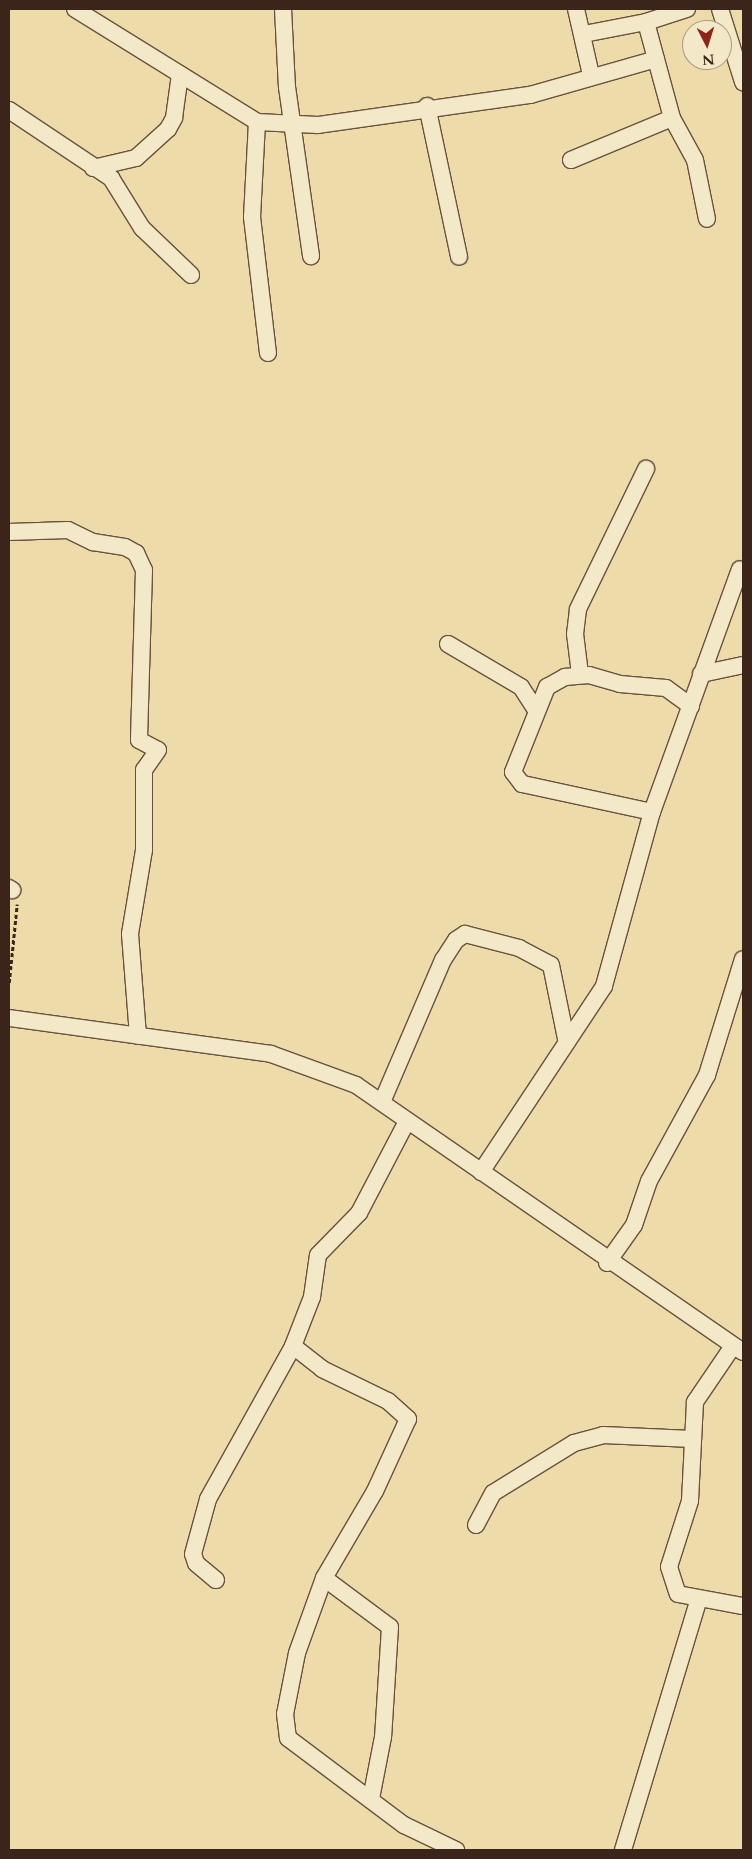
<!DOCTYPE html>
<style>
body{margin:0}
#map{position:relative;width:752px;height:1859px;overflow:hidden;background:#eddcaa;font-family:Cardo,serif}
div>[style]{position:absolute}
.path>*{height:2.5px;margin-top:-1.25px;transform-origin:0;background:repeating-linear-gradient(90deg,#3b2419 0 4px,transparent 0 6.5px)}
.roads{filter:drop-shadow(1px 0 #68523d) drop-shadow(-1px 0 #68523d) drop-shadow(0 1px #68523d) drop-shadow(0 -1px #68523d)}
.minor>*{height:16px;margin:-8px;padding:0 8px;transform-origin:8px;border-radius:8px;background:#f3e8c8}
span{translate:-50% -50%;white-space:nowrap;text-align:center;line-height:1.15;-webkit-text-stroke:5px #f3e8c8;paint-order:stroke}
.frame{position:absolute;inset:0;border:10px solid #3b2419;pointer-events:none}
.north{position:absolute;left:682px;top:20px;width:50px;height:50px;box-sizing:border-box;background:#f3e8c8;border:1px solid #a99a82;border-radius:50%;rotate:175deg;font-size:14px;font-weight:700;line-height:20px;text-align:center;color:#3b2419}
.north::after{content:'';display:block;margin:auto;width:18px;height:22px;background:#8f2418;clip-path:polygon(50% 0,100% 100%,50% 72%,0 100%)}
</style>
<div id="map">
<div class="path">
<i style="left:9px;top:983px;width:79px;rotate:-84.2deg"></i>
</div>
<div class="roads">
<div class="minor">
<i style="left:75px;top:9px;width:214px;rotate:31.8deg"></i>
<i style="left:257px;top:122px;width:61px;rotate:2.8deg"></i>
<i style="left:318px;top:125px;width:214px;rotate:-8.1deg"></i>
<i style="left:530px;top:95px;width:131px;rotate:-15.9deg"></i>
<i style="left:283px;top:9px;width:78px;rotate:87.1deg"></i>
<i style="left:287px;top:87px;width:171px;rotate:81.9deg"></i>
<i style="left:576px;top:9px;width:68px;rotate:77.2deg"></i>
<i style="left:720px;top:9px;width:77px;rotate:72.5deg"></i>
<i style="left:584px;top:34px;width:63px;rotate:-11deg"></i>
<i style="left:646px;top:22px;width:43px;rotate:-17.6deg"></i>
<i style="left:427px;top:106px;width:154px;rotate:78deg"></i>
<i style="left:9px;top:110px;width:123px;rotate:33.7deg"></i>
<i style="left:111px;top:178px;width:59px;rotate:58.2deg"></i>
<i style="left:142px;top:228px;width:68px;rotate:43.8deg"></i>
<i style="left:672px;top:118px;width:48px;rotate:61.3deg"></i>
<i style="left:695px;top:160px;width:60px;rotate:78.5deg"></i>
<i style="left:257px;top:122px;width:95px;rotate:93deg"></i>
<i style="left:252px;top:217px;width:137px;rotate:83.3deg"></i>
<i style="left:571px;top:160px;width:109px;rotate:-22.6deg"></i>
<i style="left:672px;top:118px;width:99px;rotate:-105.2deg"></i>
<i style="left:93px;top:168px;width:44px;rotate:-13.1deg"></i>
<i style="left:136px;top:158px;width:43px;rotate:-42.2deg"></i>
<i style="left:168px;top:129px;width:13px;rotate:-61deg"></i>
<i style="left:174px;top:118px;width:44px;rotate:-82.2deg"></i>
<i style="left:9px;top:532px;width:59px;rotate:-1.9deg"></i>
<i style="left:68px;top:530px;width:28px;rotate:26deg"></i>
<i style="left:93px;top:542px;width:32px;rotate:9deg"></i>
<i style="left:125px;top:547px;width:13px;rotate:29deg"></i>
<i style="left:136px;top:553px;width:19px;rotate:65deg"></i>
<i style="left:144px;top:570px;width:170px;rotate:91.7deg"></i>
<i style="left:139px;top:740px;width:21px;rotate:28deg"></i>
<i style="left:158px;top:750px;width:24px;rotate:125deg"></i>
<i style="left:144px;top:770px;width:80px;rotate:90deg"></i>
<i style="left:144px;top:850px;width:85px;rotate:99.5deg"></i>
<i style="left:130px;top:934px;width:102px;rotate:85.5deg"></i>
<i style="left:448px;top:644px;width:85px;rotate:30.5deg"></i>
<i style="left:521px;top:687px;width:27px;rotate:57deg"></i>
<i style="left:580px;top:674px;width:40px;rotate:-97.1deg"></i>
<i style="left:575px;top:634px;width:25px;rotate:-83deg"></i>
<i style="left:578px;top:609px;width:156px;rotate:-64.1deg"></i>
<i style="left:701px;top:674px;width:43px;rotate:-12.1deg"></i>
<i style="left:652px;top:812px;width:133px;rotate:-167.8deg"></i>
<i style="left:522px;top:784px;width:15px;rotate:-127deg"></i>
<i style="left:513px;top:772px;width:92px;rotate:-68.2deg"></i>
<i style="left:547px;top:687px;width:21px;rotate:-29deg"></i>
<i style="left:565px;top:677px;width:24px;rotate:-5deg"></i>
<i style="left:589px;top:675px;width:32px;rotate:16deg"></i>
<i style="left:620px;top:684px;width:46px;rotate:5deg"></i>
<i style="left:666px;top:688px;width:31px;rotate:36deg"></i>
<i style="left:9px;top:888px;width:4px;rotate:34deg"></i>
<i style="left:9px;top:1018px;width:264px;rotate:7.8deg"></i>
<i style="left:271px;top:1054px;width:90px;rotate:20deg"></i>
<i style="left:356px;top:1085px;width:470px;rotate:34.6deg"></i>
<i style="left:382px;top:1102px;width:155px;rotate:-66.8deg"></i>
<i style="left:443px;top:960px;width:24px;rotate:-57deg"></i>
<i style="left:456px;top:940px;width:11px;rotate:-34deg"></i>
<i style="left:465px;top:934px;width:56px;rotate:14.5deg"></i>
<i style="left:519px;top:948px;width:36px;rotate:28deg"></i>
<i style="left:551px;top:965px;width:76px;rotate:78.5deg"></i>
<i style="left:481px;top:1172px;width:223px;rotate:-56.5deg"></i>
<i style="left:604px;top:986px;width:180px;rotate:-74.6deg"></i>
<i style="left:652px;top:812px;width:258px;rotate:-70.1deg"></i>
<i style="left:607px;top:1263px;width:47px;rotate:-54.6deg"></i>
<i style="left:634px;top:1225px;width:46px;rotate:-71.2deg"></i>
<i style="left:649px;top:1181px;width:121px;rotate:-61.3deg"></i>
<i style="left:707px;top:1075px;width:121px;rotate:-72.8deg"></i>
<i style="left:293px;top:1346px;width:37px;rotate:38deg"></i>
<i style="left:322px;top:1369px;width:73px;rotate:25.9deg"></i>
<i style="left:388px;top:1401px;width:27px;rotate:42deg"></i>
<i style="left:408px;top:1419px;width:79px;rotate:114.6deg"></i>
<i style="left:375px;top:1491px;width:101px;rotate:120.4deg"></i>
<i style="left:324px;top:1578px;width:80px;rotate:109.8deg"></i>
<i style="left:297px;top:1653px;width:62px;rotate:101.1deg"></i>
<i style="left:285px;top:1714px;width:24px;rotate:83deg"></i>
<i style="left:288px;top:1738px;width:145px;rotate:36.9deg"></i>
<i style="left:404px;top:1825px;width:58px;rotate:25.7deg"></i>
<i style="left:733px;top:1346px;width:68px;rotate:124.2deg"></i>
<i style="left:695px;top:1402px;width:99px;rotate:92.9deg"></i>
<i style="left:690px;top:1501px;width:69px;rotate:107.7deg"></i>
<i style="left:669px;top:1567px;width:28px;rotate:72deg"></i>
<i style="left:678px;top:1594px;width:66px;rotate:10.5deg"></i>
<i style="left:476px;top:1525px;width:36px;rotate:-62deg"></i>
<i style="left:493px;top:1493px;width:95px;rotate:-31.7deg"></i>
<i style="left:574px;top:1443px;width:30px;rotate:-15deg"></i>
<i style="left:603px;top:1435px;width:89px;rotate:2.6deg"></i>
<i style="left:324px;top:1578px;width:82px;rotate:36.6deg"></i>
<i style="left:390px;top:1627px;width:110px;rotate:93.6deg"></i>
<i style="left:383px;top:1737px;width:63px;rotate:101deg"></i>
<i style="left:216px;top:1580px;width:26px;rotate:-140deg"></i>
<i style="left:196px;top:1563px;width:9px;rotate:-108deg"></i>
<i style="left:193px;top:1554px;width:57px;rotate:-74.7deg"></i>
<i style="left:208px;top:1499px;width:175px;rotate:-60.9deg"></i>
<i style="left:293px;top:1346px;width:53px;rotate:-68.8deg"></i>
<i style="left:312px;top:1297px;width:42px;rotate:-81.9deg"></i>
<i style="left:318px;top:1255px;width:59px;rotate:-45.7deg"></i>
<i style="left:359px;top:1213px;width:104px;rotate:-62.4deg"></i>
<i style="left:623px;top:1850px;width:262px;rotate:-73.2deg"></i>
</div>
</div>
<div class="frame"></div>
<div class="north">N</div>
</div>
